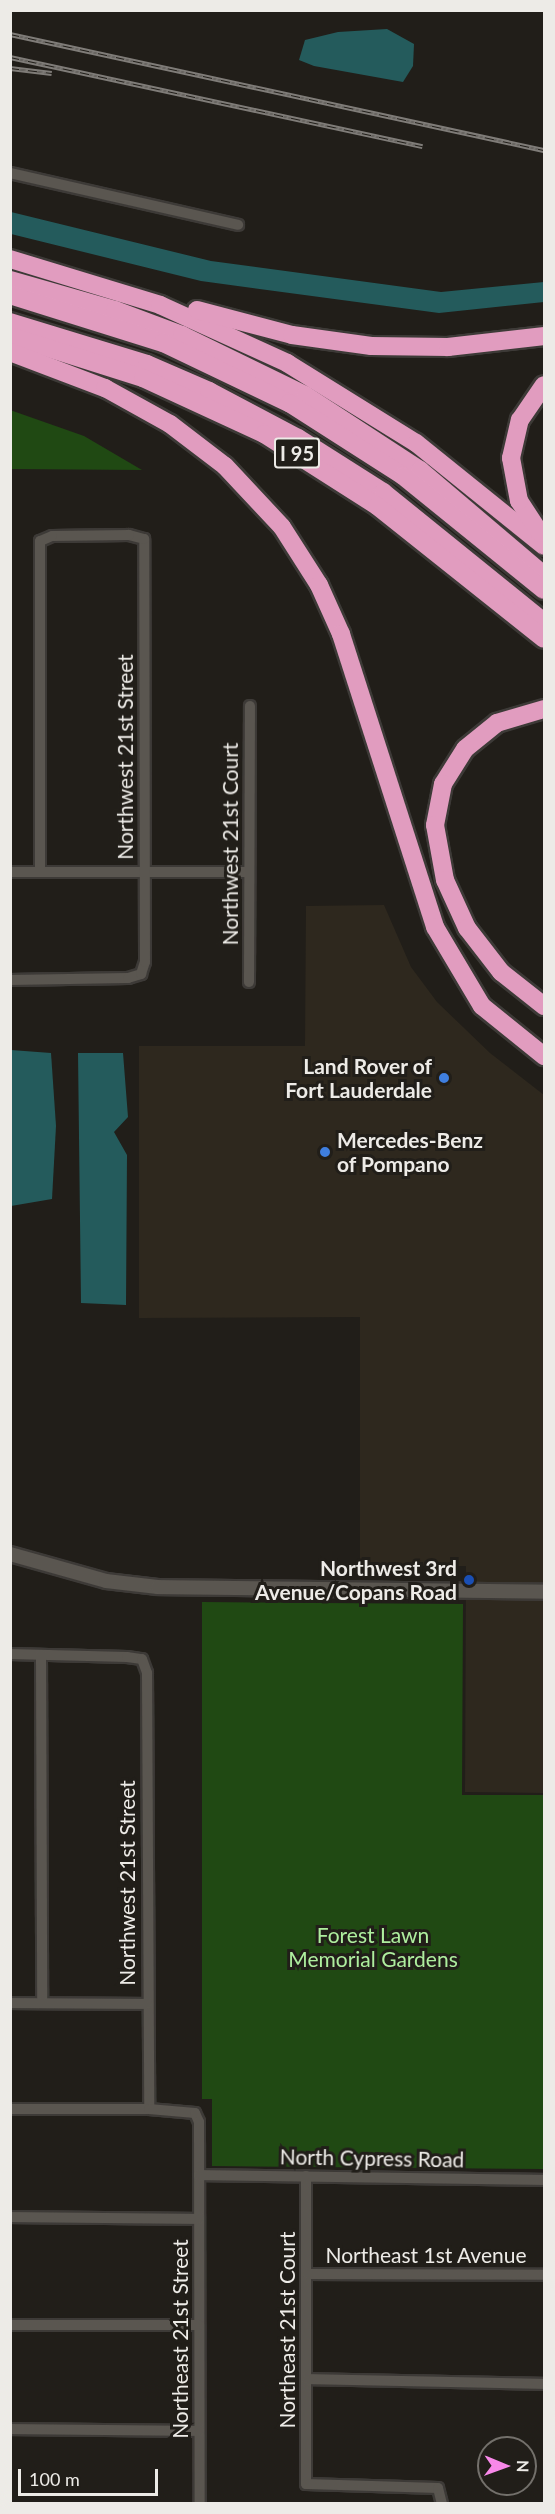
<!DOCTYPE html>
<style>
body{margin:0}
#map{position:relative;width:555px;height:2514px;overflow:hidden;background:#211e19;font-family:Lato,sans-serif}
div>[style]{position:absolute}
.built>*{inset:0;background:#2e281e}
.green>*{inset:0;background:#204913}
.water>*{inset:0;background:#245b5c}
.roads{filter:drop-shadow(2px 0 #3d3a37) drop-shadow(-2px 0 #3d3a37) drop-shadow(0 2px #3d3a37) drop-shadow(0 -2px #3d3a37)}
.minor>*{height:10px;margin:-5px;padding:0 5px;transform-origin:5px;border-radius:5px;background:#5a5650}
.tertiary>*{height:14px;margin:-7px;padding:0 7px;transform-origin:7px;border-radius:7px;background:#5a5650}
.motorway>*{height:18px;margin:-9px;padding:0 9px;transform-origin:9px;border-radius:9px;background:#e19cbf}
.rail>*{height:5px;margin-top:-2.5px;transform-origin:0;background:repeating-linear-gradient(90deg,#211e19 0 9px,#7f7c78 0 18px);box-sizing:border-box;border-block:2px solid #7f7c78}
.dots>*{width:16px;height:16px;translate:-50% -50%;box-sizing:border-box;border:3px solid #211e19;border-radius:50%}
span{translate:-50% -50%;white-space:nowrap;text-align:center;line-height:1.15;-webkit-text-stroke:6px #211e19;paint-order:stroke}
.shield-label span{padding:2px 4px;background:#211e19;border:2px solid;border-radius:4px;-webkit-text-stroke-width:0}
.shield-label{font-size:20px;color:#edebe7;font-weight:700}
.street-label{font-size:21px;color:#edebe7}
.poi-label{font-size:21px;color:#edebe7;font-weight:700}
.right{translate:-100% -50%;text-align:right}
.left{translate:0 -50%;text-align:left}
.park-label{font-size:21px;color:#aeee9e}
.frame{position:absolute;inset:0;border:12px solid #edebe7;pointer-events:none}
.north{position:absolute;left:477px;top:2436px;width:60px;height:60px;box-sizing:border-box;background:#211e19;border:2px solid #73706b;border-radius:50%;rotate:91deg;font-size:16px;font-weight:700;line-height:24px;text-align:center;color:#edebe7}
.north::after{content:'';display:block;margin:auto;width:21px;height:27px;background:#f888e9;clip-path:polygon(50% 0,100% 100%,50% 72%,0 100%)}
.scale{position:absolute;left:18px;top:2469px;width:140px;height:27px;box-sizing:border-box;border:3px solid #edebe7;border-top:0;padding-left:8px;font-size:18px;line-height:21px;white-space:nowrap;color:#edebe7;-webkit-text-stroke:4px #211e19;paint-order:stroke}
</style>
<div id="map">
<div class="built">
<i style="clip-path:polygon(384px 905px,411px 967px,437px 1002px,490px 1053px,544px 1095px,544px 1793px,465px 1792px,466px 1566px,360px 1566px,360px 1317px,139px 1318px,139px 1046px,305px 1046px,306px 906px)"></i>
</div>
<div class="green">
<i style="clip-path:polygon(10px 410px,84px 436px,142px 470px,11px 469px)"></i>
<i style="clip-path:polygon(202px 1602px,463px 1604px,462px 1795px,544px 1795px,544px 2169px,212px 2166px,212px 2099px,202px 2099px)"></i>
</div>
<div class="water">
<i style="clip-path:polygon(387px 29px,414px 44px,413px 66px,403px 82px,314px 66px,299px 60px,305px 40px,338px 32px)"></i>
<i style="clip-path:polygon(11px 212px,211px 261px,441px 292px,544px 282px,544px 302px,439px 313px,201px 281px,11px 234px)"></i>
<i style="clip-path:polygon(11px 1050px,51px 1053px,56px 1126px,52px 1199px,11px 1206px)"></i>
<i style="clip-path:polygon(78px 1053px,123px 1053px,128px 1117px,114px 1132px,127px 1155px,126px 1305px,81px 1303px)"></i>
</div>
<div class="roads">
<div class="minor">
<i style="left:10px;top:173px;width:234px;rotate:12.8deg"></i>
<i style="left:10px;top:872px;width:239px"></i>
<i style="left:10px;top:980px;width:118px;rotate:-1deg"></i>
<i style="left:128px;top:978px;width:14px;rotate:-17deg"></i>
<i style="left:141px;top:974px;width:13px;rotate:-72deg"></i>
<i style="left:145px;top:962px;width:423px;rotate:-90.1deg"></i>
<i style="left:144px;top:539px;width:16px;rotate:-165deg"></i>
<i style="left:129px;top:535px;width:77px;rotate:179.3deg"></i>
<i style="left:52px;top:536px;width:13px;rotate:157deg"></i>
<i style="left:40px;top:541px;width:331px;rotate:90deg"></i>
<i style="left:249px;top:982px;width:276px;rotate:-89.8deg"></i>
<i style="left:10px;top:1654px;width:117px;rotate:1.5deg"></i>
<i style="left:127px;top:1657px;width:15px;rotate:8deg"></i>
<i style="left:142px;top:1659px;width:15px;rotate:70deg"></i>
<i style="left:147px;top:1673px;width:436px;rotate:89.7deg"></i>
<i style="left:41px;top:1655px;width:348px;rotate:89.8deg"></i>
<i style="left:10px;top:2003px;width:137px;rotate:0.4deg"></i>
<i style="left:10px;top:2109px;width:139px"></i>
<i style="left:149px;top:2109px;width:46px;rotate:5deg"></i>
<i style="left:195px;top:2113px;width:10px;rotate:66deg"></i>
<i style="left:199px;top:2122px;width:382px;rotate:89.9deg"></i>
<i style="left:199px;top:2175px;width:345px;rotate:0.8deg"></i>
<i style="left:306px;top:2176px;width:308px;rotate:90deg"></i>
<i style="left:306px;top:2484px;width:132px;rotate:1.7deg"></i>
<i style="left:438px;top:2488px;width:16px;rotate:76deg"></i>
<i style="left:10px;top:2217px;width:189px;rotate:0.6deg"></i>
<i style="left:308px;top:2274px;width:236px;rotate:0.2deg"></i>
<i style="left:10px;top:2325px;width:189px"></i>
<i style="left:308px;top:2379px;width:236px;rotate:1.2deg"></i>
<i style="left:10px;top:2429px;width:189px;rotate:0.6deg"></i>
</div>
<div class="tertiary">
<i style="left:10px;top:1554px;width:100px;rotate:15.7deg"></i>
<i style="left:106px;top:1581px;width:52px;rotate:6.6deg"></i>
<i style="left:158px;top:1587px;width:386px;rotate:0.7deg"></i>
</div>
<div class="motorway">
<i style="left:10px;top:259px;width:157px;rotate:17deg"></i>
<i style="left:160px;top:305px;width:140px;rotate:24.5deg"></i>
<i style="left:287px;top:363px;width:152px;rotate:31.8deg"></i>
<i style="left:416px;top:443px;width:164px;rotate:38.8deg"></i>
<i style="left:10px;top:280px;width:109px;rotate:15.9deg"></i>
<i style="left:115px;top:310px;width:72px;rotate:20.5deg"></i>
<i style="left:182px;top:335px;width:137px;rotate:26deg"></i>
<i style="left:305px;top:395px;width:137px;rotate:33.1deg"></i>
<i style="left:420px;top:470px;width:162px;rotate:40.3deg"></i>
<i style="left:10px;top:295px;width:160px;rotate:17.4deg"></i>
<i style="left:163px;top:343px;width:140px;rotate:25.5deg"></i>
<i style="left:289px;top:403px;width:135px;rotate:32.6deg"></i>
<i style="left:403px;top:476px;width:181px;rotate:39deg"></i>
<i style="left:197px;top:310px;width:98px;rotate:14.7deg"></i>
<i style="left:292px;top:335px;width:80px;rotate:7.9deg"></i>
<i style="left:371px;top:346px;width:77px;rotate:0.7deg"></i>
<i style="left:448px;top:347px;width:97px;rotate:-6.5deg"></i>
<i style="left:10px;top:322px;width:143px;rotate:17deg"></i>
<i style="left:147px;top:364px;width:68px;rotate:23.5deg"></i>
<i style="left:209px;top:391px;width:101px;rotate:27.8deg"></i>
<i style="left:298px;top:438px;width:101px;rotate:32.4deg"></i>
<i style="left:383px;top:492px;width:207px;rotate:38.9deg"></i>
<i style="left:10px;top:336px;width:139px;rotate:17.5deg"></i>
<i style="left:143px;top:378px;width:133px;rotate:24.8deg"></i>
<i style="left:264px;top:434px;width:134px;rotate:32.5deg"></i>
<i style="left:377px;top:506px;width:213px;rotate:38.5deg"></i>
<i style="left:10px;top:352px;width:102px;rotate:20.8deg"></i>
<i style="left:105px;top:388px;width:74px;rotate:29deg"></i>
<i style="left:170px;top:424px;width:69px;rotate:37.4deg"></i>
<i style="left:225px;top:466px;width:83px;rotate:46.9deg"></i>
<i style="left:282px;top:527px;width:69px;rotate:57.5deg"></i>
<i style="left:319px;top:585px;width:54px;rotate:65.8deg"></i>
<i style="left:341px;top:634px;width:308px;rotate:72.2deg"></i>
<i style="left:435px;top:927px;width:92px;rotate:59.3deg"></i>
<i style="left:482px;top:1006px;width:80px;rotate:38.9deg"></i>
<i style="left:540px;top:533px;width:38px;rotate:-123deg"></i>
<i style="left:519px;top:501px;width:44px;rotate:-100.5deg"></i>
<i style="left:511px;top:458px;width:39px;rotate:-77deg"></i>
<i style="left:520px;top:420px;width:42px;rotate:-55.6deg"></i>
<i style="left:544px;top:709px;width:49px;rotate:163.4deg"></i>
<i style="left:497px;top:723px;width:41px;rotate:140.9deg"></i>
<i style="left:465px;top:749px;width:41px;rotate:122.2deg"></i>
<i style="left:443px;top:784px;width:42px;rotate:101deg"></i>
<i style="left:435px;top:825px;width:56px;rotate:79.7deg"></i>
<i style="left:445px;top:880px;width:53px;rotate:65.4deg"></i>
<i style="left:467px;top:928px;width:56px;rotate:52.3deg"></i>
<i style="left:501px;top:972px;width:55px;rotate:38.3deg"></i>
</div>
</div>
<div class="rail">
<i style="left:10px;top:34px;width:546px;rotate:12.26deg"></i>
<i style="left:10px;top:57px;width:422px;rotate:12.2deg"></i>
<i style="left:10px;top:68px;width:42px;rotate:6.8deg"></i>
</div>
<div class="dots">
<i style="left:444px;top:1078px;background:#3f7fe0"></i>
<i style="left:325px;top:1152px;background:#3f7fe0"></i>
<i style="left:469px;top:1580px;background:#1a4fb4"></i>
</div>
<div class="shield-label">
<span style="left:297px;top:453px">I 95</span>
</div>
<div class="street-label">
<span style="left:125px;top:757px;rotate:-90deg">Northwest 21st Street</span>
<span style="left:230px;top:844px;rotate:-90deg">Northwest 21st Court</span>
<span style="left:127px;top:1883px;rotate:-90deg">Northwest 21st Street</span>
<span style="left:372px;top:2158px;rotate:1deg">North Cypress Road</span>
<span style="left:426px;top:2255px">Northeast 1st Avenue</span>
<span style="left:287px;top:2330px;rotate:-90deg">Northeast 21st Court</span>
<span style="left:180px;top:2339px;rotate:-90deg">Northeast 21st Street</span>
</div>
<div class="poi-label">
<span class="right" style="left:432px;top:1078px">Land Rover of<br>Fort Lauderdale</span>
<span class="left" style="left:337px;top:1152px">Mercedes-Benz<br>of Pompano</span>
<span class="right" style="left:457px;top:1580px">Northwest 3rd<br>Avenue/Copans Road</span>
</div>
<div class="park-label">
<span style="left:373px;top:1947px">Forest Lawn<br>Memorial Gardens</span>
</div>
<div class="frame"></div>
<div class="north">N</div>
<div class="scale">100 m</div>
</div>
